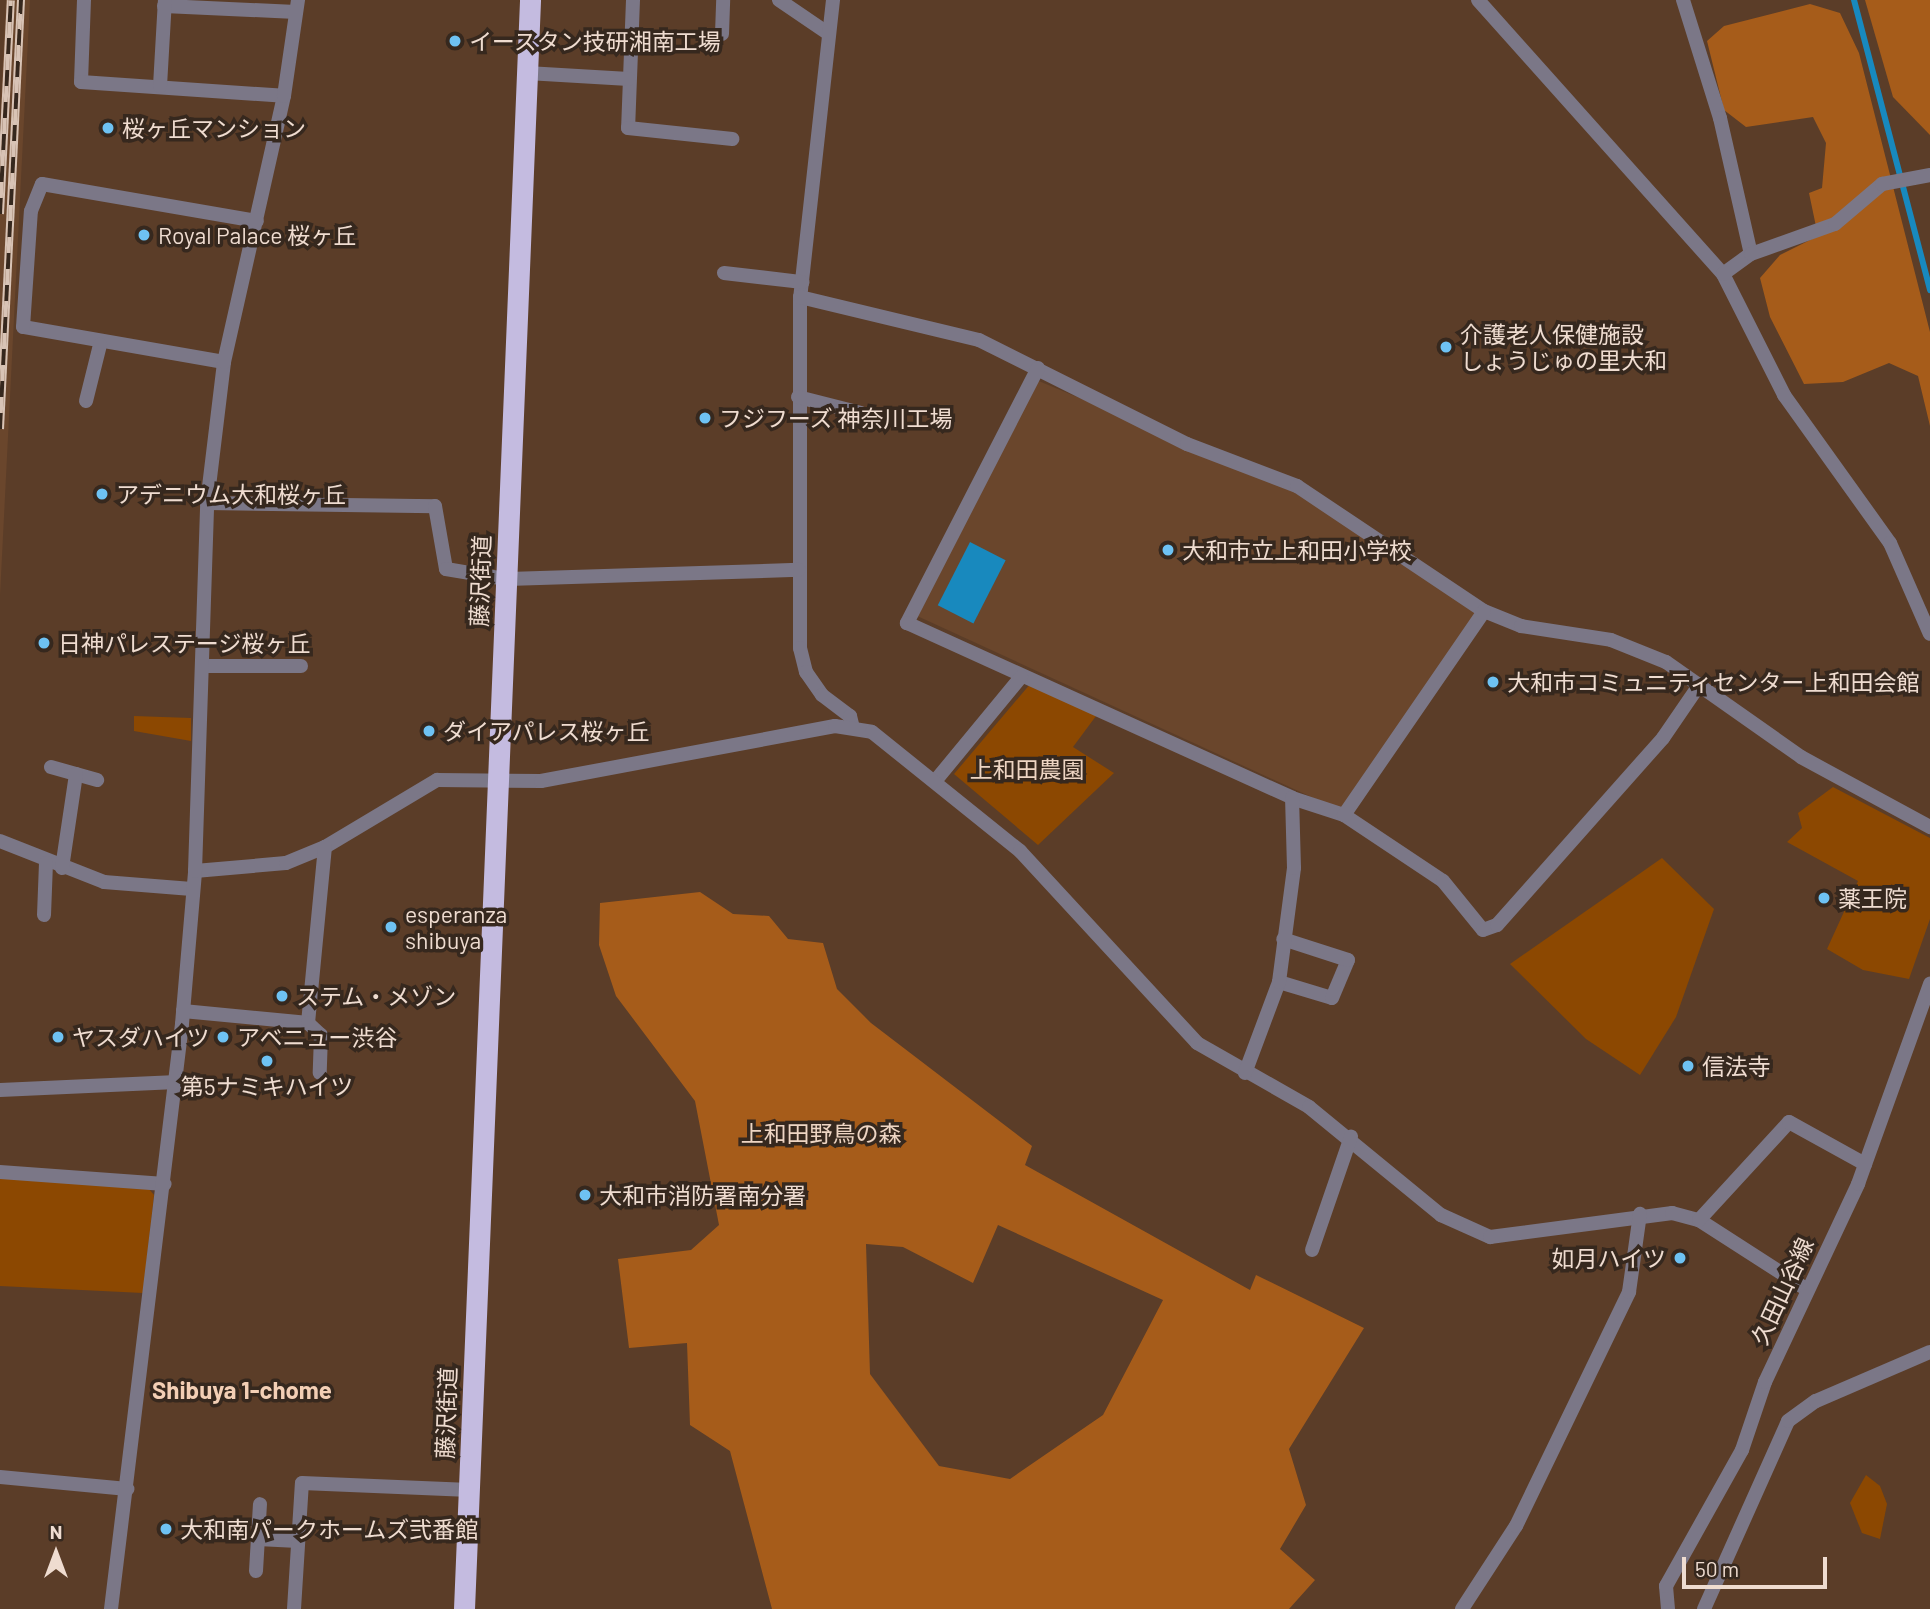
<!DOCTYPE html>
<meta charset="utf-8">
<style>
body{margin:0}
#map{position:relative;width:1930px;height:1609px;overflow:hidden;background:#5b3d28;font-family:Barlow,"Noto Sans JP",sans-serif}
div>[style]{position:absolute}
.built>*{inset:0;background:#6a462c}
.green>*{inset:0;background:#8c4801}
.forest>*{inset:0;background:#a65c1a}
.water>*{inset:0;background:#1889be;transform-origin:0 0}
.stream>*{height:6px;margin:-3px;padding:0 3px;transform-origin:3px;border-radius:3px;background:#1889be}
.street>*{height:14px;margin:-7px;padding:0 7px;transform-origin:7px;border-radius:7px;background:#7b7787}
.highway>*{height:21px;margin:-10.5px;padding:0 10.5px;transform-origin:10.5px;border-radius:10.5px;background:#c4bbe0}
.rail>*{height:8px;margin-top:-4px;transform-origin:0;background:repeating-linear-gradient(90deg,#36281e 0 16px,#d8c3b5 0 32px);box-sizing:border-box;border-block:2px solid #d8c3b5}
.dots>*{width:19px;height:19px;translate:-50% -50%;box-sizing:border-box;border:4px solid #36281e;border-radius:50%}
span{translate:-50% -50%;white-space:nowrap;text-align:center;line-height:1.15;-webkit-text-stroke:7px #36281e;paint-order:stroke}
.poi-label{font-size:23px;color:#efdcd0}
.left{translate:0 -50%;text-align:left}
.right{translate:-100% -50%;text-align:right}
.street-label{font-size:23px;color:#efdcd0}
.park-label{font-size:23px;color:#eed5c3}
.neighbourhood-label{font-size:24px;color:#f3cfb5;font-weight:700}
.north{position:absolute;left:21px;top:1518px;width:70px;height:70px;-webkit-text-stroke:5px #36281e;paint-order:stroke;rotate:0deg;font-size:19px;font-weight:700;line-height:28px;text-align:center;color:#efdcd0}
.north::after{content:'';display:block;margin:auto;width:24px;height:32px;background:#efdcd0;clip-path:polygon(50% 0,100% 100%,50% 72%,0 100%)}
.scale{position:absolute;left:1682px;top:1557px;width:145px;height:32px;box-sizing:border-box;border:4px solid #efdcd0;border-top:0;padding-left:9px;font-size:21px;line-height:24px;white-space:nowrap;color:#efdcd0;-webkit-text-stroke:5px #36281e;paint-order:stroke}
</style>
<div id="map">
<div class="built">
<i style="clip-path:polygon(6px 0,30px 0,0 596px,0 123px)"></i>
<i style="clip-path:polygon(1034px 379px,1297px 489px,1481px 612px,1344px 812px,915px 615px)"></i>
</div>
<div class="green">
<i style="clip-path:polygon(1031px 683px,1096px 716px,1073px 747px,1114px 773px,1038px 845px,954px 774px)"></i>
<i style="clip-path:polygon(134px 716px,191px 718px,191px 741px,134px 731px)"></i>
<i style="clip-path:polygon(1833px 787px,1930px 838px,1930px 919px,1909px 979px,1863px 970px,1827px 949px,1858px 881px,1787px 842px,1802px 828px,1798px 813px)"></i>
<i style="clip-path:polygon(1662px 858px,1714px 909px,1676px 1017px,1640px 1075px,1586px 1039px,1510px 964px)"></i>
<i style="clip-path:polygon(0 1178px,149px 1189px,154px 1195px,143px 1293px,0 1286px)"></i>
<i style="clip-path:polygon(1866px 1475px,1880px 1486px,1887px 1504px,1880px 1539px,1862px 1533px,1850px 1503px)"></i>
</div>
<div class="forest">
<i style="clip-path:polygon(1865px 0,1930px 0,1930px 135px,1893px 97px)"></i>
<i style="clip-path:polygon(1810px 4px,1840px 13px,1859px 53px,1930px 332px,1930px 426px,1918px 376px,1889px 363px,1843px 382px,1804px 384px,1770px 317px,1760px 278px,1780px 255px,1818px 236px,1809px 193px,1822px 188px,1826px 143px,1813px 117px,1746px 127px,1724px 110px,1707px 41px,1724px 26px)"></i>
<i style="clip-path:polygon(evenodd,700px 892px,733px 914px,769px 916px,788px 939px,823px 943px,837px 989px,871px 1023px,1032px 1146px,1025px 1165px,1250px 1290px,1256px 1275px,1364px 1328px,1289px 1449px,1306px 1505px,1280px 1549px,1315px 1580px,1289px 1609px,772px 1609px,730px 1451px,690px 1425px,687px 1343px,629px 1348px,618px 1259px,691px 1250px,719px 1225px,695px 1101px,616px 996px,599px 945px,600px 903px,700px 892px,998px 1225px,1163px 1300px,1103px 1415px,1010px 1479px,939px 1466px,870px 1374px,866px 1244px,903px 1247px,973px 1283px,998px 1225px)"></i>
</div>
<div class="water">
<i style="left:970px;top:542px;width:40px;height:71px;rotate:27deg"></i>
</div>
<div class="stream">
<i style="left:1854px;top:0;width:300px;rotate:75.3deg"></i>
</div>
<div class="street">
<i style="left:84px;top:0;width:82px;rotate:92.1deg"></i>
<i style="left:81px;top:82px;width:203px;rotate:3.9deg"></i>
<i style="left:633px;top:0;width:128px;rotate:92.2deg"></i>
<i style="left:628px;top:128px;width:105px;rotate:6deg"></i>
<i style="left:779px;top:0;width:60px;rotate:34.2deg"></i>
<i style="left:833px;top:0;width:299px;rotate:96.3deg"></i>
<i style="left:800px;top:297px;width:351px;rotate:90deg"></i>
<i style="left:800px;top:648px;width:25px;rotate:76deg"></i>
<i style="left:806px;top:672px;width:28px;rotate:55deg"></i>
<i style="left:822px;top:695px;width:35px;rotate:37deg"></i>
<i style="left:850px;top:716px;width:12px;rotate:76deg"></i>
<i style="left:1478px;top:0;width:368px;rotate:48.2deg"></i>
<i style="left:1723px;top:274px;width:136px;rotate:63.2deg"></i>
<i style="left:1784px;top:395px;width:182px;rotate:54.4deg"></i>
<i style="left:1890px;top:543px;width:99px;rotate:66.3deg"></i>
<i style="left:1683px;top:0;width:124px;rotate:72.6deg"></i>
<i style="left:1720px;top:118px;width:139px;rotate:77.2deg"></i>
<i style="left:164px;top:6px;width:132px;rotate:2.6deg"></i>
<i style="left:722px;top:34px;width:34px;rotate:-88deg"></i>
<i style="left:527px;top:73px;width:102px;rotate:3.4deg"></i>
<i style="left:160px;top:86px;width:86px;rotate:-86.7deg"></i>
<i style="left:724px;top:273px;width:79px;rotate:6.6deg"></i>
<i style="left:1723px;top:274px;width:34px;rotate:-36deg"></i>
<i style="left:1751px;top:254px;width:89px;rotate:-19.7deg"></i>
<i style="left:1835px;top:224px;width:62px;rotate:-40.4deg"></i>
<i style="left:1882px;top:184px;width:49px;rotate:-10.6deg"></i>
<i style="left:800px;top:297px;width:184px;rotate:13.5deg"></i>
<i style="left:979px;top:340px;width:233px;rotate:26.6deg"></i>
<i style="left:1187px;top:444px;width:118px;rotate:20.9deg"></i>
<i style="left:1297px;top:486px;width:225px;rotate:33.8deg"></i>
<i style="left:1484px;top:611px;width:40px;rotate:22deg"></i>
<i style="left:1521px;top:626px;width:91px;rotate:8.8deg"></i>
<i style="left:1611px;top:640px;width:59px;rotate:21.8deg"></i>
<i style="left:1666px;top:662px;width:165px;rotate:35.1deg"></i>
<i style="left:1801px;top:757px;width:147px;rotate:28.5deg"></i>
<i style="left:224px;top:362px;width:204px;rotate:-170.1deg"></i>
<i style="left:23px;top:327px;width:116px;rotate:-86.1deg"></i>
<i style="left:31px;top:211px;width:29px;rotate:-68deg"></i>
<i style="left:42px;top:184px;width:218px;rotate:9.8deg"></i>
<i style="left:1038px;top:368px;width:287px;rotate:117.2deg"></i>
<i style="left:907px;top:623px;width:423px;rotate:24.4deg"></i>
<i style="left:1292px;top:798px;width:55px;rotate:18.1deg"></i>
<i style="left:1344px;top:815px;width:119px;rotate:33.7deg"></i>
<i style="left:1443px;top:881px;width:63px;rotate:50.8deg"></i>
<i style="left:1483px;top:930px;width:15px;rotate:-20deg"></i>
<i style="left:1497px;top:925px;width:250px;rotate:-48.4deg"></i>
<i style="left:1663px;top:738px;width:65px;rotate:-55.6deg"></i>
<i style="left:798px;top:397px;width:65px;rotate:14.3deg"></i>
<i style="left:86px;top:401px;width:58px;rotate:-76deg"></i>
<i style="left:207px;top:503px;width:228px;rotate:0.8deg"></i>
<i style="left:435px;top:506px;width:64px;rotate:80.1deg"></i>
<i style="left:446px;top:569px;width:61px;rotate:9.5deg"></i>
<i style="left:506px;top:579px;width:293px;rotate:-1.8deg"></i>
<i style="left:202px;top:666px;width:99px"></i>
<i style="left:51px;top:767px;width:48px;rotate:15.8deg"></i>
<i style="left:936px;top:780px;width:134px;rotate:-50.5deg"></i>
<i style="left:1344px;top:815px;width:247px;rotate:-55.5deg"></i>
<i style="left:0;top:841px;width:112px;rotate:21.5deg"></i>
<i style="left:104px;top:882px;width:88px;rotate:4.5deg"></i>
<i style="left:62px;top:868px;width:95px;rotate:-81.5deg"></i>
<i style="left:195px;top:871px;width:91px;rotate:-5deg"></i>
<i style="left:286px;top:863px;width:42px;rotate:-22.3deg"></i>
<i style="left:325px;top:847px;width:131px;rotate:-30.9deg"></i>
<i style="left:437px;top:780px;width:104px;rotate:0.6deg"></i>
<i style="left:541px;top:781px;width:299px;rotate:-10.6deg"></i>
<i style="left:835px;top:726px;width:37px;rotate:9deg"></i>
<i style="left:872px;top:732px;width:190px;rotate:38.8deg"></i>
<i style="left:1020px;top:851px;width:261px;rotate:47.3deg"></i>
<i style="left:1197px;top:1043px;width:129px;rotate:29.7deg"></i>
<i style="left:1309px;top:1107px;width:171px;rotate:39.3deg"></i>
<i style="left:1441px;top:1215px;width:54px;rotate:24.2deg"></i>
<i style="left:1490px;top:1237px;width:184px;rotate:-7.5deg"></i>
<i style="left:1672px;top:1213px;width:28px;rotate:15deg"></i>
<i style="left:1699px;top:1220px;width:127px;rotate:32.8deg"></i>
<i style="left:44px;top:915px;width:52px;rotate:-87.8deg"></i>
<i style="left:1279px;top:982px;width:55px;rotate:16.8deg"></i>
<i style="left:1332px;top:998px;width:41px;rotate:-67.2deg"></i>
<i style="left:1348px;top:960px;width:68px;rotate:-162.1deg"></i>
<i style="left:183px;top:1011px;width:126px;rotate:5.5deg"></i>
<i style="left:308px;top:1023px;width:177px;rotate:-84.5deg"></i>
<i style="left:308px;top:1023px;width:18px;rotate:43deg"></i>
<i style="left:321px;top:1035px;width:38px;rotate:92deg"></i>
<i style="left:1245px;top:1073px;width:97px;rotate:-69.5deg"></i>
<i style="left:1279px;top:982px;width:115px;rotate:-82.5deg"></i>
<i style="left:1294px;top:868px;width:70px;rotate:-91.6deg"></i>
<i style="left:0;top:1090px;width:177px;rotate:-2.6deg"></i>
<i style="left:0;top:1172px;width:165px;rotate:4.2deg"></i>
<i style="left:1699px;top:1220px;width:133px;rotate:-47.4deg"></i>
<i style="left:1789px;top:1122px;width:87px;rotate:28.9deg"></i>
<i style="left:1312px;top:1250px;width:120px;rotate:-71deg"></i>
<i style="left:0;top:1477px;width:128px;rotate:5.4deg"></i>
<i style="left:258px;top:1539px;width:40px;rotate:2.9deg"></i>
<i style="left:256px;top:1571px;width:67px;rotate:-86.6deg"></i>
<i style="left:111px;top:1609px;width:589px;rotate:-83.08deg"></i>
<i style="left:182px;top:1024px;width:154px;rotate:-85.1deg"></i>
<i style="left:195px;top:871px;width:368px;rotate:-88.1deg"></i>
<i style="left:207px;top:503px;width:142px;rotate:-83.1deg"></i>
<i style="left:224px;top:362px;width:273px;rotate:-77.3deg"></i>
<i style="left:284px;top:96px;width:97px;rotate:-81.7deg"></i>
<i style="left:294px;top:1609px;width:126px;rotate:-86.4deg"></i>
<i style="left:302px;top:1483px;width:168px;rotate:2.4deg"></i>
<i style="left:1462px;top:1609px;width:99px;rotate:-57deg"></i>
<i style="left:1516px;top:1526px;width:260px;rotate:-64.2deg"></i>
<i style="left:1629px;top:1292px;width:79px;rotate:-82deg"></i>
<i style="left:1668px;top:1609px;width:23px;rotate:-95deg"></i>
<i style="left:1666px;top:1586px;width:156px;rotate:-60.8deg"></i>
<i style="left:1742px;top:1450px;width:72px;rotate:-71.3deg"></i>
<i style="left:1765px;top:1382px;width:219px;rotate:-64.8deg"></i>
<i style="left:1858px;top:1184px;width:213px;rotate:-70.2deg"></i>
<i style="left:1704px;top:1609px;width:206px;rotate:-65.9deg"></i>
<i style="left:1788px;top:1421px;width:34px;rotate:-36deg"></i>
<i style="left:1816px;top:1401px;width:124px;rotate:-23.3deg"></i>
</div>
<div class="highway">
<i style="left:464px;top:1609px;width:1610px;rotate:-87.65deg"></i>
</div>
<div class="rail">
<i style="left:0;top:214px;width:214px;rotate:-87.1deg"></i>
<i style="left:0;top:429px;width:430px;rotate:-87.2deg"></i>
</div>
<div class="dots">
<i style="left:455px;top:41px;background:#6ec2f3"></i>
<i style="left:108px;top:128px;background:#6ec2f3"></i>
<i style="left:144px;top:235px;background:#6ec2f3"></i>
<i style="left:1446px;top:347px;background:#6ec2f3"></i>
<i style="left:705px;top:418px;background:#6ec2f3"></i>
<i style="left:102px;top:494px;background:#6ec2f3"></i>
<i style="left:1168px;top:550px;background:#6ec2f3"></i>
<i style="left:44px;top:643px;background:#6ec2f3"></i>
<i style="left:1493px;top:682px;background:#6ec2f3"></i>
<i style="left:429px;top:731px;background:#6ec2f3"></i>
<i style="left:1824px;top:898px;background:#6ec2f3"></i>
<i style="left:391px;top:927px;background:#6ec2f3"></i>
<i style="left:282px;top:996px;background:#6ec2f3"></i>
<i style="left:58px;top:1037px;background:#6ec2f3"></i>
<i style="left:223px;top:1037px;background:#6ec2f3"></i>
<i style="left:267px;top:1061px;background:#6ec2f3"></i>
<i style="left:1688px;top:1066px;background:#6ec2f3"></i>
<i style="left:585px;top:1195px;background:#6ec2f3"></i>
<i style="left:1680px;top:1258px;background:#6ec2f3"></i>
<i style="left:166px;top:1529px;background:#6ec2f3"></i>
</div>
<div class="poi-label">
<span class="left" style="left:469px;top:41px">イースタン技研湘南工場</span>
<span class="left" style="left:122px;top:128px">桜ヶ丘マンション</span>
<span class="left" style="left:158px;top:235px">Royal Palace 桜ヶ丘</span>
<span class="left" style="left:1460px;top:347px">介護老人保健施設<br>しょうじゅの里大和</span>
<span class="left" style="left:719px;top:418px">フジフーズ 神奈川工場</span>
<span class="left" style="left:116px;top:494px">アデニウム大和桜ヶ丘</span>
<span class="left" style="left:1182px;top:550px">大和市立上和田小学校</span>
<span class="left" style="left:58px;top:643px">日神パレステージ桜ヶ丘</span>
<span class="left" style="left:1507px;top:682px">大和市コミュニティセンター上和田会館</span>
<span class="left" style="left:443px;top:731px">ダイアパレス桜ヶ丘</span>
<span class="left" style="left:1838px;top:898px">薬王院</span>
<span class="left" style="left:405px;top:927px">esperanza<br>shibuya</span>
<span class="left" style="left:296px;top:996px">ステム・メゾン</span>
<span class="left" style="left:72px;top:1037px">ヤスダハイツ</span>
<span class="left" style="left:237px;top:1037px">アベニュー渋谷</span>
<span class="left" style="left:1702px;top:1066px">信法寺</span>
<span style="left:267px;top:1086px">第5ナミキハイツ</span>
<span class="left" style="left:599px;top:1195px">大和市消防署南分署</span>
<span class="right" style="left:1666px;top:1258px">如月ハイツ</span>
<span class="left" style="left:180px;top:1529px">大和南パークホームズ弐番館</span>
</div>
<div class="street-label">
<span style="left:480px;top:581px;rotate:-88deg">藤沢街道</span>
<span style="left:1782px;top:1291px;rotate:-65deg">久田山谷線</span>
<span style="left:446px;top:1413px;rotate:-88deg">藤沢街道</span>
</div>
<div class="park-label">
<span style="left:1027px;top:769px">上和田農園</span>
<span style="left:821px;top:1133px">上和田野鳥の森</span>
</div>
<div class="neighbourhood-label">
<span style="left:242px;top:1390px">Shibuya 1-chome</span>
</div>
<div class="north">N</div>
<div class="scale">50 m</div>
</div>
